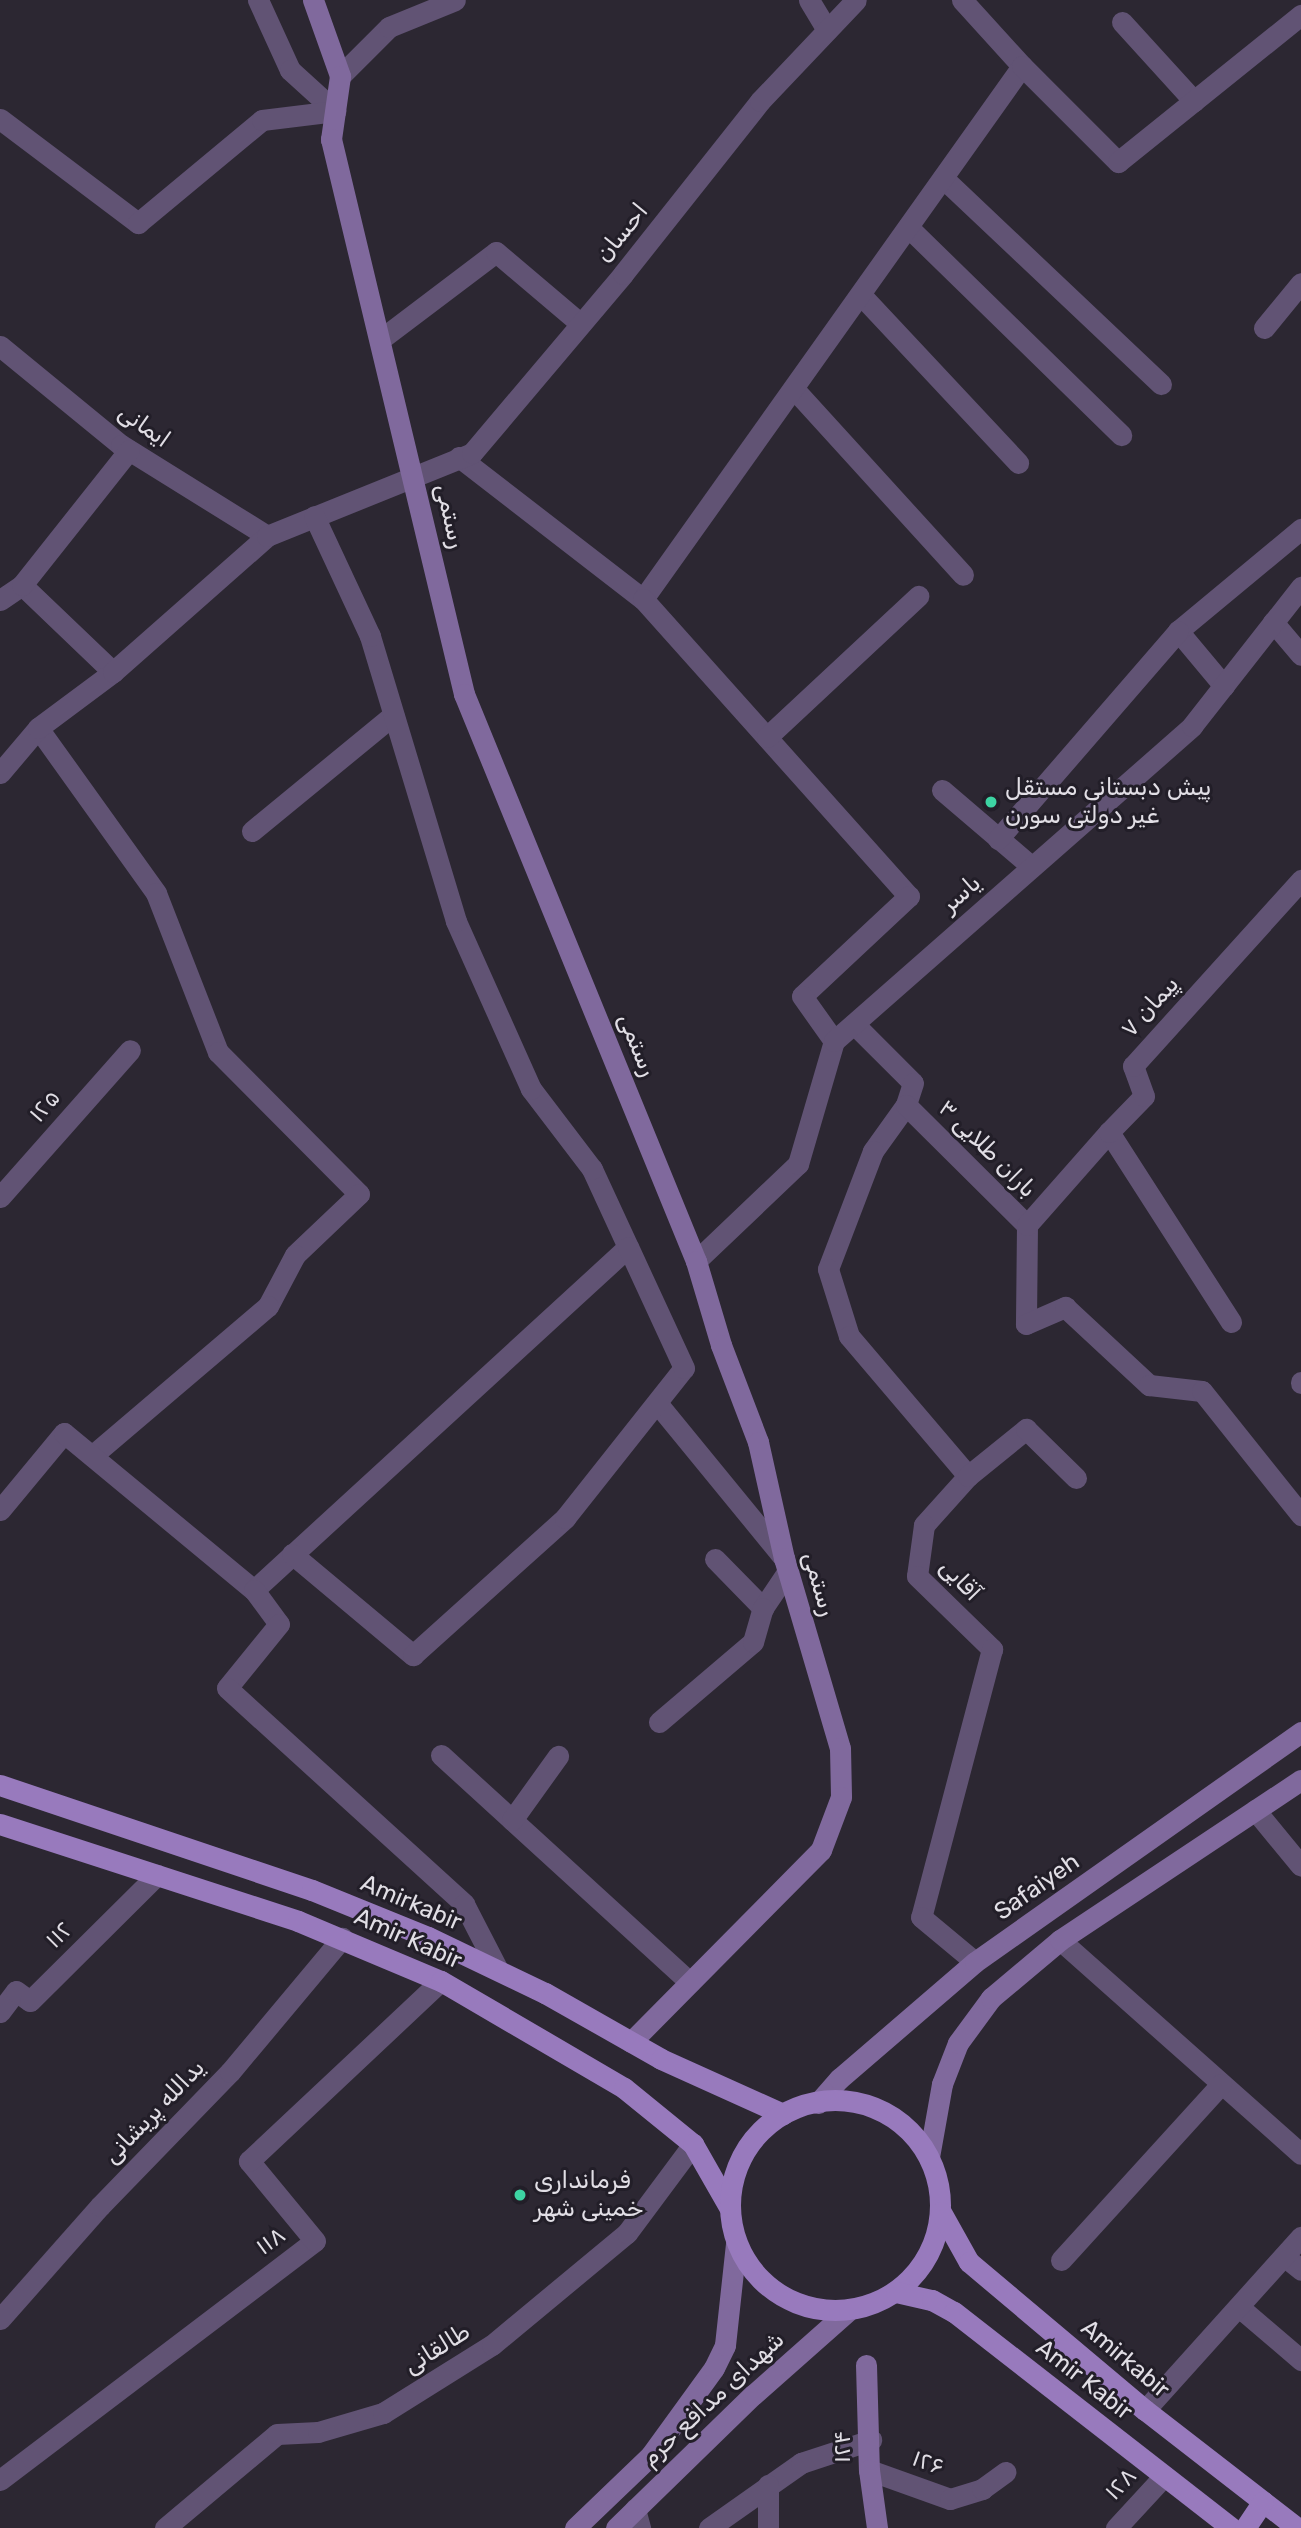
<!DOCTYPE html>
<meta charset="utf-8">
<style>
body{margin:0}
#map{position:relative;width:1301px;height:2528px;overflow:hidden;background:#2c2732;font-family:Rubik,Vazirmatn,sans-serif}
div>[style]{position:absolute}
.street>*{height:21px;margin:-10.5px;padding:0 10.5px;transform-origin:10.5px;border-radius:10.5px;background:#615374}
.secondary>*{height:21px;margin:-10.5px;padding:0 10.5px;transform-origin:10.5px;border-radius:10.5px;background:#80699d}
.primary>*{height:21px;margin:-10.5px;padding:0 10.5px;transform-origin:10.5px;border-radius:10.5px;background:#987abd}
.primary>.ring{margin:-10.5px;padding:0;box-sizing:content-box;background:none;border:21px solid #987abd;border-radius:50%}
.dots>*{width:19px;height:19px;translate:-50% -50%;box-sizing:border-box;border:4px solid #221e28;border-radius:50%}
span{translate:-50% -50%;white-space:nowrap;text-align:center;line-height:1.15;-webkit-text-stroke:6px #221e28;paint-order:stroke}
.street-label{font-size:24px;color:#e1dee5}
.poi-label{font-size:24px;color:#e1dee5}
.left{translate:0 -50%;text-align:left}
</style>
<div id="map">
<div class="street">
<i style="left:258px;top:0;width:77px;rotate:65.4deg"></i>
<i style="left:290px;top:70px;width:61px;rotate:42.3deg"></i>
<i style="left:809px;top:0;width:35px;rotate:59deg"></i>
<i style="left:962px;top:0;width:89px;rotate:47.7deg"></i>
<i style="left:1122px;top:22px;width:107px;rotate:47.7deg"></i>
<i style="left:340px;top:76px;width:69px;rotate:-45deg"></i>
<i style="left:389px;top:27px;width:71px;rotate:-22.2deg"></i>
<i style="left:0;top:119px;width:173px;rotate:37deg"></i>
<i style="left:138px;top:223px;width:161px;rotate:-39.7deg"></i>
<i style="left:262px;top:120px;width:74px;rotate:-7deg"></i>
<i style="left:943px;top:178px;width:300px;rotate:43.4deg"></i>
<i style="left:908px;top:227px;width:298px;rotate:44.3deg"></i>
<i style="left:861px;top:295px;width:230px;rotate:46.9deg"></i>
<i style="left:1264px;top:328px;width:58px;rotate:-50.6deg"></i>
<i style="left:381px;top:339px;width:144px;rotate:-37.1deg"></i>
<i style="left:496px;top:252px;width:111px;rotate:40.3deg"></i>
<i style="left:0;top:346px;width:156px;rotate:39.3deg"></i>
<i style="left:121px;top:445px;width:172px;rotate:31.9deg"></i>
<i style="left:794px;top:389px;width:251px;rotate:47.7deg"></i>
<i style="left:459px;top:457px;width:232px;rotate:37.7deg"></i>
<i style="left:643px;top:599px;width:654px;rotate:-54.58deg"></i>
<i style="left:1022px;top:66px;width:136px;rotate:45deg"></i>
<i style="left:1118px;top:162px;width:235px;rotate:-38.8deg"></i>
<i style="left:22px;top:585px;width:126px;rotate:43.7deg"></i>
<i style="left:643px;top:599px;width:399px;rotate:48.2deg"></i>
<i style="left:909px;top:896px;width:146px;rotate:136.9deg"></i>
<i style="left:802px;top:996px;width:55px;rotate:54.6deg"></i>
<i style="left:0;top:600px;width:27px;rotate:-34deg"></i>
<i style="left:22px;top:585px;width:172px;rotate:-51.6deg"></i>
<i style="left:1273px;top:622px;width:43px;rotate:49.7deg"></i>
<i style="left:1224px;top:686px;width:72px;rotate:-129.9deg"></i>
<i style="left:1178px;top:631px;width:160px;rotate:-39.7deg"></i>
<i style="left:38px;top:728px;width:203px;rotate:54.4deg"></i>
<i style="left:156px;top:893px;width:171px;rotate:68.7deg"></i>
<i style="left:218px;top:1052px;width:200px;rotate:45.2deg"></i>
<i style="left:359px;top:1194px;width:88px;rotate:136.4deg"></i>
<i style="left:295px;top:1255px;width:58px;rotate:117.9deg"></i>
<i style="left:268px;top:1306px;width:231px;rotate:139.6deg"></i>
<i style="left:767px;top:737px;width:207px;rotate:-43deg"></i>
<i style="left:0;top:773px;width:59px;rotate:-49.8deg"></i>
<i style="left:38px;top:728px;width:94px;rotate:-36.7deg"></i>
<i style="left:113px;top:672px;width:205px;rotate:-41.4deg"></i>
<i style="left:267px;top:536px;width:221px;rotate:-22deg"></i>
<i style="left:472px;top:453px;width:234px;rotate:-49.8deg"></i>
<i style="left:623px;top:274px;width:221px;rotate:-51.6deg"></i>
<i style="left:760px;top:101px;width:139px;rotate:-46.5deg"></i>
<i style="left:942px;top:790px;width:118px;rotate:40.5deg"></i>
<i style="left:252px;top:831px;width:183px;rotate:-39.4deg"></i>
<i style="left:998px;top:839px;width:275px;rotate:-49.1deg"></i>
<i style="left:854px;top:1024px;width:83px;rotate:45deg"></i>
<i style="left:913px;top:1083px;width:23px;rotate:108deg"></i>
<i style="left:906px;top:1105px;width:57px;rotate:125.7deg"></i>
<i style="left:873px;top:1151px;width:126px;rotate:110.9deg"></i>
<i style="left:828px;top:1269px;width:70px;rotate:72.6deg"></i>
<i style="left:849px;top:1336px;width:184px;rotate:49.6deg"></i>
<i style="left:968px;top:1476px;width:66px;rotate:131.9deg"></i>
<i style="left:924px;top:1525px;width:51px;rotate:97.8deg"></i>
<i style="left:917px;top:1576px;width:105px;rotate:44.2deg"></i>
<i style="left:992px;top:1649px;width:277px;rotate:104.8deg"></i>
<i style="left:921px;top:1917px;width:70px;rotate:39.8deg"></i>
<i style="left:906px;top:1105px;width:170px;rotate:44.8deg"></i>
<i style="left:1027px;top:1225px;width:99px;rotate:90.6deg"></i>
<i style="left:1026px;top:1324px;width:43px;rotate:-23.6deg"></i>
<i style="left:1065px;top:1307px;width:115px;rotate:42.9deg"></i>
<i style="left:1149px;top:1385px;width:53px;rotate:6.5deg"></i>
<i style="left:1202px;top:1391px;width:159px;rotate:51.4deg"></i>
<i style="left:0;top:1197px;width:196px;rotate:-48.5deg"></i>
<i style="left:1027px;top:1225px;width:124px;rotate:-48.6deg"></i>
<i style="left:696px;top:1261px;width:141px;rotate:-43.6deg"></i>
<i style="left:798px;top:1164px;width:128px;rotate:-73.7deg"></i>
<i style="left:834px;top:1041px;width:477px;rotate:-41.3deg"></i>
<i style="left:1192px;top:726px;width:177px;rotate:-51.9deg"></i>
<i style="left:1231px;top:1322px;width:226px;rotate:-122.7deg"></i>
<i style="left:1109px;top:1132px;width:50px;rotate:-45.8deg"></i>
<i style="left:1144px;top:1096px;width:32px;rotate:-110deg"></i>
<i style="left:1133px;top:1066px;width:251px;rotate:-47.9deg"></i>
<i style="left:1301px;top:1382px;width:1px;rotate:90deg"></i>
<i style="left:657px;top:1403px;width:200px;rotate:50.7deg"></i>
<i style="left:968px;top:1476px;width:75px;rotate:-39deg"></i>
<i style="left:1026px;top:1429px;width:70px;rotate:44.4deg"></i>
<i style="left:0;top:1510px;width:100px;rotate:-50.3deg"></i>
<i style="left:64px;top:1433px;width:246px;rotate:39.6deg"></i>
<i style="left:254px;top:1590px;width:507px;rotate:-42.52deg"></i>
<i style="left:628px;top:1247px;width:86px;rotate:-114.8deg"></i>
<i style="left:592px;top:1169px;width:101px;rotate:-127.3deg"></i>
<i style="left:531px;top:1089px;width:184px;rotate:-114.1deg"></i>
<i style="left:456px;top:921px;width:298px;rotate:-106.8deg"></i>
<i style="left:370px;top:636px;width:132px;rotate:-115deg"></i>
<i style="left:292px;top:1554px;width:158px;rotate:39.9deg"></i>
<i style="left:413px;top:1655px;width:205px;rotate:-42deg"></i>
<i style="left:565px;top:1518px;width:191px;rotate:-51.6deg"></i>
<i style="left:684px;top:1368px;width:133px;rotate:-114.8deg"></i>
<i style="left:715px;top:1559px;width:69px;rotate:45.6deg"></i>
<i style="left:763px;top:1608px;width:45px;rotate:-56deg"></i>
<i style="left:254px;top:1590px;width:42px;rotate:53.7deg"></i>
<i style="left:279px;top:1624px;width:82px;rotate:129.1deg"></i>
<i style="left:227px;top:1688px;width:321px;rotate:42.3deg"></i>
<i style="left:464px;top:1904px;width:74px;rotate:62.7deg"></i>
<i style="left:659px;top:1722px;width:123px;rotate:-40.4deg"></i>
<i style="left:753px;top:1642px;width:35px;rotate:-74deg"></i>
<i style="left:441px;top:1755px;width:337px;rotate:42.4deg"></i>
<i style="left:1255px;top:1810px;width:72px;rotate:50.6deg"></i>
<i style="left:512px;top:1820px;width:79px;rotate:-54.3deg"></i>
<i style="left:1060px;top:1940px;width:322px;rotate:41.6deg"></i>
<i style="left:0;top:2012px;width:26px;rotate:-53deg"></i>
<i style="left:16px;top:1991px;width:17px;rotate:36deg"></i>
<i style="left:30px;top:2001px;width:179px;rotate:-44.8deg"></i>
<i style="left:1284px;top:2256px;width:22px;rotate:39deg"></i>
<i style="left:1061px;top:2260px;width:238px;rotate:-47.7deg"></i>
<i style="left:1239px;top:2307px;width:82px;rotate:40.5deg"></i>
<i style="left:0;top:2319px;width:151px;rotate:-48.5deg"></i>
<i style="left:100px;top:2206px;width:187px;rotate:-45.9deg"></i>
<i style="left:230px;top:2072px;width:175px;rotate:-50.1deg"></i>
<i style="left:1145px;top:2410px;width:233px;rotate:-48deg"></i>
<i style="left:869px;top:2470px;width:86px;rotate:19.7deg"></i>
<i style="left:950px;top:2499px;width:34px;rotate:-17deg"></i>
<i style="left:982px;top:2489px;width:29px;rotate:-36deg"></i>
<i style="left:0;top:2480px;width:395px;rotate:-37.2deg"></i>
<i style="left:315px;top:2241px;width:104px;rotate:-129.5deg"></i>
<i style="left:249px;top:2161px;width:263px;rotate:-43.2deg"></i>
<i style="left:635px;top:2509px;width:20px;rotate:75deg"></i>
<i style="left:165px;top:2528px;width:146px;rotate:-40deg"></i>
<i style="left:277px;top:2434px;width:41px;rotate:-2.8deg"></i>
<i style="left:318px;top:2432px;width:68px;rotate:-16.3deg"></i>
<i style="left:383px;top:2413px;width:128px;rotate:-32deg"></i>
<i style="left:492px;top:2345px;width:175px;rotate:-39.7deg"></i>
<i style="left:627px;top:2233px;width:111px;rotate:-53.4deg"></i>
<i style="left:709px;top:2528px;width:113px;rotate:-35.2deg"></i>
<i style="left:801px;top:2463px;width:74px;rotate:-18.2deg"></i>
<i style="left:768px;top:2528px;width:43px;rotate:-90deg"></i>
<i style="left:1116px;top:2528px;width:71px;rotate:-47.3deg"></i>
</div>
<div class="secondary">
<i style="left:313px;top:0;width:81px;rotate:70.4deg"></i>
<i style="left:340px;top:76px;width:64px;rotate:98.1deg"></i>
<i style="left:331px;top:139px;width:571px;rotate:76.52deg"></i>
<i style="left:464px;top:694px;width:613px;rotate:67.75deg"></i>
<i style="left:696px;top:1261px;width:88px;rotate:73.4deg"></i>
<i style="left:721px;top:1345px;width:104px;rotate:69.1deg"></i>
<i style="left:758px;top:1442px;width:119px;rotate:77.4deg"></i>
<i style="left:784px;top:1558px;width:198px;rotate:73.6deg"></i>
<i style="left:840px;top:1748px;width:49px;rotate:88.8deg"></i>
<i style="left:841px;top:1797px;width:57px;rotate:110.7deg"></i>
<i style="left:821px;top:1850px;width:270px;rotate:134.7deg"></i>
<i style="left:818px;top:2103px;width:32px;rotate:-49deg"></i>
<i style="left:839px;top:2079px;width:179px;rotate:-40.7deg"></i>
<i style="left:975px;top:1962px;width:399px;rotate:-35.2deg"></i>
<i style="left:929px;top:2157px;width:74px;rotate:-79.9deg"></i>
<i style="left:942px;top:2084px;width:44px;rotate:-68.7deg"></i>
<i style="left:958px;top:2043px;width:56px;rotate:-53.7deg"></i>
<i style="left:991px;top:1998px;width:90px;rotate:-40deg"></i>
<i style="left:1060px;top:1940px;width:289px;rotate:-33.6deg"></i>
<i style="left:866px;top:2365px;width:105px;rotate:88.4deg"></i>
<i style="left:869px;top:2470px;width:59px;rotate:82.1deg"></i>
<i style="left:575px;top:2528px;width:105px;rotate:-43.8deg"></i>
<i style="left:651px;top:2455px;width:107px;rotate:-54.1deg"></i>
<i style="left:714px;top:2368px;width:25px;rotate:-64deg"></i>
<i style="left:725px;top:2345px;width:103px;rotate:-83.8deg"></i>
<i style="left:616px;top:2528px;width:191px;rotate:-44.2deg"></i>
<i style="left:753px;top:2395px;width:128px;rotate:-41.5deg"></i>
</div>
<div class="primary">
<i style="left:0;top:1785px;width:329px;rotate:18.6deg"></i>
<i style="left:312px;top:1890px;width:125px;rotate:22.1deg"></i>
<i style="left:428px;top:1937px;width:130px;rotate:25.6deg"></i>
<i style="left:545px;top:1993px;width:133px;rotate:29.6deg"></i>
<i style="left:661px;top:2059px;width:134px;rotate:24.3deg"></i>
<i style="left:0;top:1824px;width:313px;rotate:18deg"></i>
<i style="left:298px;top:1921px;width:155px;rotate:22.8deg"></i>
<i style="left:441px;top:1981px;width:212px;rotate:30.3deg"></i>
<i style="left:624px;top:2088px;width:89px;rotate:39.1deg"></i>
<i style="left:693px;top:2144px;width:73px;rotate:60.3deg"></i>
<i class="ring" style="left:730px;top:2100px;width:189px;height:189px"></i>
<i style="left:941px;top:2212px;width:57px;rotate:60.8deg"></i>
<i style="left:969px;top:2262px;width:230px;rotate:40.1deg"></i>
<i style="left:1145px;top:2410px;width:192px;rotate:37.8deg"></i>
<i style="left:896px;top:2292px;width:37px;rotate:13deg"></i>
<i style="left:932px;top:2300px;width:25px;rotate:29deg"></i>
<i style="left:954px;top:2312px;width:351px;rotate:37.9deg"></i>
<i style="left:1245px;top:2528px;width:32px;rotate:-56deg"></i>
</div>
<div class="dots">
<i style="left:991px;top:802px;background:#3dd4a3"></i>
<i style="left:520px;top:2195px;background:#3dd4a3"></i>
</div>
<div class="street-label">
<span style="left:622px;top:233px;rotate:-51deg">احسان</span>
<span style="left:144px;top:426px;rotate:35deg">ایمانی</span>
<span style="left:450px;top:516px;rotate:77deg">رستمی</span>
<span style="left:961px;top:894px;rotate:-41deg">یاسر</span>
<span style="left:1150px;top:1007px;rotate:-48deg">پیمان ۷</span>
<span style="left:637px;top:1045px;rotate:68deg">رستمی</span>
<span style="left:45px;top:1106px;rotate:-49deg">۱۲۵</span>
<span style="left:987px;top:1149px;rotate:45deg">باران طلایی ۳</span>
<span style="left:960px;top:1580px;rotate:46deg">آقایی</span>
<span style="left:819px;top:1584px;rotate:74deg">رستمی</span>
<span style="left:1037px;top:1887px;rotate:-35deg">Safaiyeh</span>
<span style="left:411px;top:1903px;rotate:23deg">Amirkabir</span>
<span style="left:59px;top:1935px;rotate:-45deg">۱۱۲</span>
<span style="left:408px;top:1939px;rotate:24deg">Amir Kabir</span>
<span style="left:154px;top:2112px;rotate:-46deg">یدالله پریشانی</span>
<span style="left:271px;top:2241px;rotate:-36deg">۱۱۸</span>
<span style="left:437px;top:2349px;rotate:-32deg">طالقانی</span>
<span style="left:1125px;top:2359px;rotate:40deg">Amirkabir</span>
<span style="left:1084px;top:2380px;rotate:38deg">Amir Kabir</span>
<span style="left:713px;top:2399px;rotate:-43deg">شهدای مدافع حرم</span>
<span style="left:843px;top:2447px;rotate:-90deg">۱۲۴</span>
<span style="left:928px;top:2463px;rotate:20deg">۱۲۶</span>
<span style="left:1121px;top:2484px;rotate:-47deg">۱۲۸</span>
</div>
<div class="poi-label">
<span class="left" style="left:1005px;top:802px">پیش دبستانی مستقل<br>غیر دولتی سورن</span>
<span class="left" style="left:534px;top:2195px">فرمانداری<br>خمینی شهر</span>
</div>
</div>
